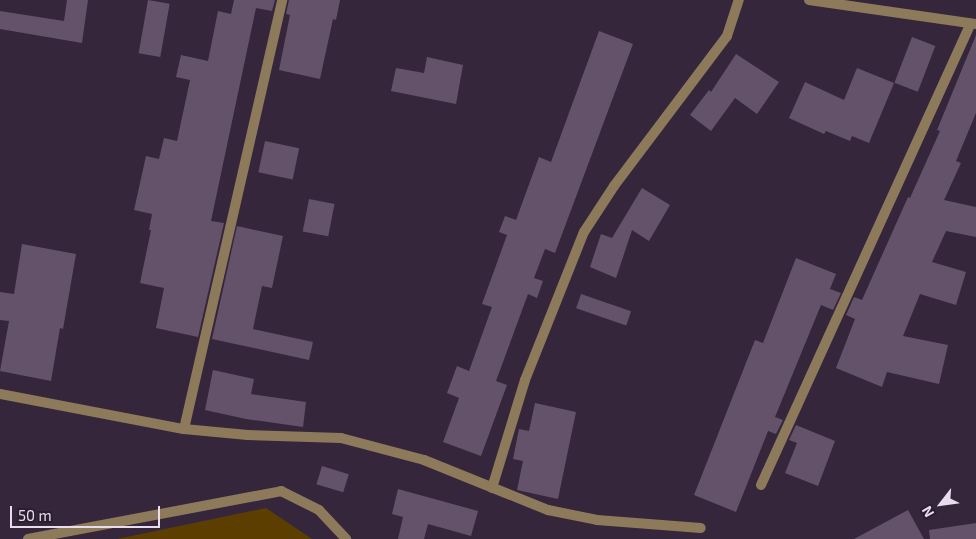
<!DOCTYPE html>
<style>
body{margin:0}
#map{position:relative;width:976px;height:539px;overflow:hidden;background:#36263c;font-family:"Exo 2",sans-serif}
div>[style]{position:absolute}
.green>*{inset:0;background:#5c3f00}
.building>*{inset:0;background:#63526a;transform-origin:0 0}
.minor>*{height:10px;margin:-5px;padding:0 5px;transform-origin:5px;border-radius:5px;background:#8d7a5b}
.tertiary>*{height:10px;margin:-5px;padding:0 5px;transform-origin:5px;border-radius:5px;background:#8d7a5b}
span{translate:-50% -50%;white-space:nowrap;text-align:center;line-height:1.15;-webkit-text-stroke:4.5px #2c1d32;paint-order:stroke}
.north{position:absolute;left:916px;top:479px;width:50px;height:50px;-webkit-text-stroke:4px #2c1d32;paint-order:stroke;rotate:240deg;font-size:14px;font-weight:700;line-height:20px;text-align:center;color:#e7ddec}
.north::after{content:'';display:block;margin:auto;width:18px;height:22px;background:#e7ddec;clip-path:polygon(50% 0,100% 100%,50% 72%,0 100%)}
.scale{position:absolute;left:10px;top:506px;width:150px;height:22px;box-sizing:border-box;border:2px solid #e7ddec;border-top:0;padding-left:6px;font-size:15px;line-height:18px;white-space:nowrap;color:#e7ddec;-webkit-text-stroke:4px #2c1d32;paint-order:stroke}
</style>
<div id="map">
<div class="green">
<i style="clip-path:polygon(266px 508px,312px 539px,117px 539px)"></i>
</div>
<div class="building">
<i style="clip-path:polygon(67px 0,88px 0,82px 43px,0 29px,0 11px,64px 21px)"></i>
<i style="left:148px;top:0;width:22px;height:54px;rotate:10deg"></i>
<i style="clip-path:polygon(234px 0,275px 0,272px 11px,256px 8px,211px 221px,224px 223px,198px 337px,156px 328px,164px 288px,140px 283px,151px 230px,149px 230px,152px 214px,134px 210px,146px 156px,159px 159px,164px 138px,177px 141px,190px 80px,176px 77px,181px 55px,208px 61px,218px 11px,231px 14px)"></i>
<i style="clip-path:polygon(289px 0,340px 0,336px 20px,333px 19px,320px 79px,279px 70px,290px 15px,286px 14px)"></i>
<i style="clip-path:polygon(599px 31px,633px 44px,555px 253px,545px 249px,534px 278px,543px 281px,537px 298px,528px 294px,496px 381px,507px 385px,481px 456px,443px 442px,459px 398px,447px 393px,457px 366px,469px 371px,492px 307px,482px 304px,507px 235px,499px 232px,505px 216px,516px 220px,539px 157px,551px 162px)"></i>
<i style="clip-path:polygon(976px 35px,976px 113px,956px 161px,961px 163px,944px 200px,976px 207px,976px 237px,946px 231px,932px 262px,966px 272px,956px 305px,920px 294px,903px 336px,948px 345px,939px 384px,887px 372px,882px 387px,836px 368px,855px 319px,846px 315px,854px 297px,862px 300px,908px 197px,910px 198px,940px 131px,937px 130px)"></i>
<i style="left:912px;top:37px;width:25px;height:49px;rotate:21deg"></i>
<i style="clip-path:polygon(736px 54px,779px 82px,757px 114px,735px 98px,711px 131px,690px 115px,709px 90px,711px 92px)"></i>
<i style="clip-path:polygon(427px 57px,463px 65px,456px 104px,391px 91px,396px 68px,424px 73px)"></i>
<i style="clip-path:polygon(857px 68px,894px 83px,869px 143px,852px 136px,850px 141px,826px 131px,824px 134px,789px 118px,805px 82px,844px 100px)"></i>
<i style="left:265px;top:141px;width:35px;height:32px;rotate:12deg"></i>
<i style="clip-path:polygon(642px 188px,670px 205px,649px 241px,632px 230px,616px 278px,590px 267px,601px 234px,612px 238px)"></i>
<i style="left:309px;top:199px;width:26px;height:33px;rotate:11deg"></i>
<i style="clip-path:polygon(237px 226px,283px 236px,272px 288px,262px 286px,253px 329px,313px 342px,309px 360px,212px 339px)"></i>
<i style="clip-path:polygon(22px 244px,76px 254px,63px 329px,60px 328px,51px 381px,0 371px,9px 321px,0 320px,0 292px,14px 294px)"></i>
<i style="clip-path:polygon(796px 258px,836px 274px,830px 289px,841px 293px,833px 310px,821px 305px,775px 417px,783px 420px,776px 434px,768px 431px,736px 512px,694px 495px,755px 340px,763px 343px)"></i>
<i style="left:581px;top:294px;width:53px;height:15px;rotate:19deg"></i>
<i style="clip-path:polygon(213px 370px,254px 379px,251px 394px,306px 402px,303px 427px,246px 419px,205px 410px)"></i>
<i style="clip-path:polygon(535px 403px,576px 412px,558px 499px,517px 490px,523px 461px,513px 459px,519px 429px,529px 431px)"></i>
<i style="clip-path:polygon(796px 425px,835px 441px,818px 486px,785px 473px,797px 443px,789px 440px)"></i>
<i style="left:322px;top:466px;width:28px;height:19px;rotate:17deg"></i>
<i style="clip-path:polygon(398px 489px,478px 511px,471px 536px,428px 524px,424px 539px,398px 539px,403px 517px,392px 514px)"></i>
<i style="clip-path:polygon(908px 510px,924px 539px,854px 539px)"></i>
<i style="clip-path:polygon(976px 523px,976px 539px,930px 539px,929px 530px)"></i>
</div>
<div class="minor">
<i style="left:0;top:394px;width:187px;rotate:10.8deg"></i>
<i style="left:184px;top:429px;width:440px;rotate:-77.1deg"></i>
<i style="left:184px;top:429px;width:64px;rotate:5.4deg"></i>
<i style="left:248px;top:435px;width:93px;rotate:1.8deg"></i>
<i style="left:341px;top:438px;width:86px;rotate:14.8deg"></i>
<i style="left:424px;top:460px;width:134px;rotate:22deg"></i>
<i style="left:548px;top:510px;width:50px;rotate:11.5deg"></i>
<i style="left:597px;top:520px;width:104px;rotate:4.4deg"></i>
<i style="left:761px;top:485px;width:507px;rotate:-65.56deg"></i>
<i style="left:492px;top:488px;width:113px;rotate:-73deg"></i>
<i style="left:525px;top:380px;width:159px;rotate:-68.3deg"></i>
<i style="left:584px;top:232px;width:55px;rotate:-56.9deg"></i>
<i style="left:614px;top:186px;width:188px;rotate:-53deg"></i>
<i style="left:727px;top:36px;width:38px;rotate:-72deg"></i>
<i style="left:28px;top:539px;width:258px;rotate:-10.7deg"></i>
<i style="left:281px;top:491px;width:42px;rotate:26.6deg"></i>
<i style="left:319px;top:510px;width:40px;rotate:47deg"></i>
</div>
<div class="tertiary">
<i style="left:809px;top:0;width:169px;rotate:8.2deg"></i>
</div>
<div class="north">N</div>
<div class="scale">50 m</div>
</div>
